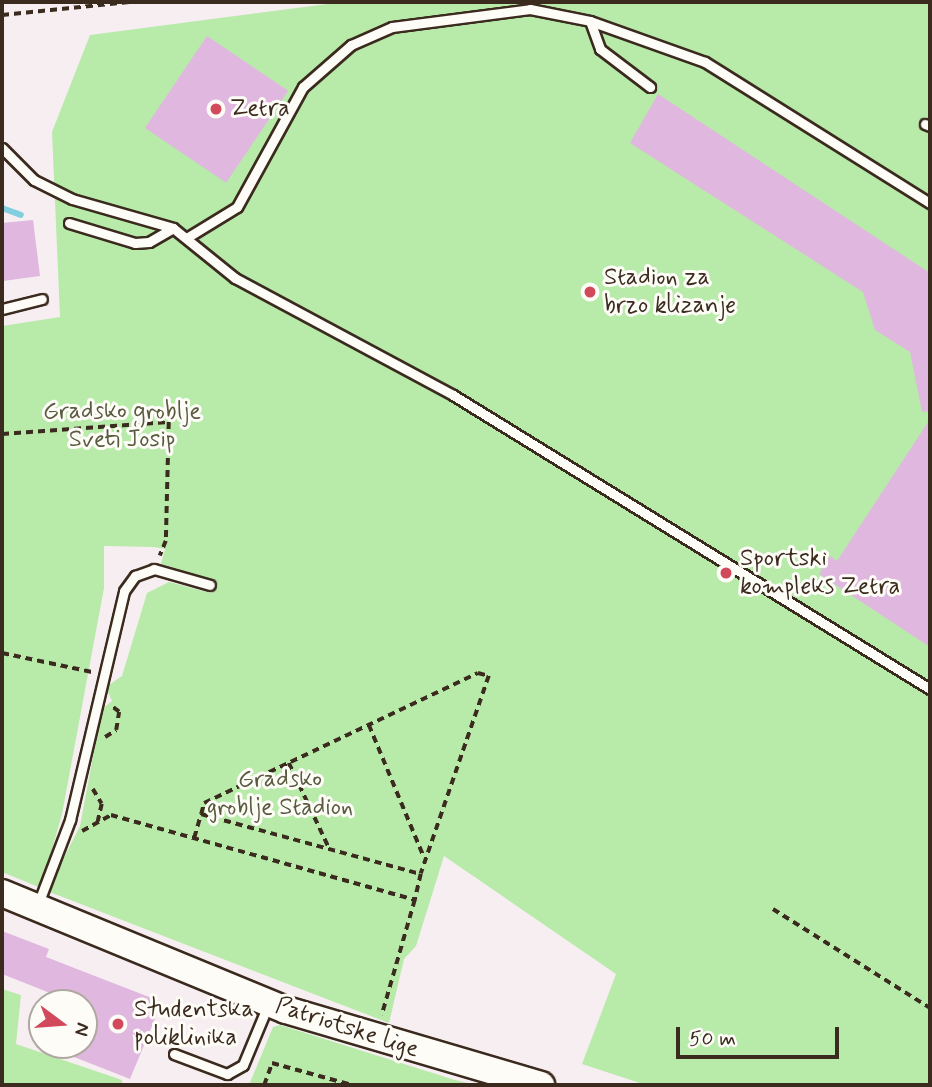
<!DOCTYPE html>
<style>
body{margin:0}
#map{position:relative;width:932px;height:1087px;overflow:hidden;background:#f7eef2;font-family:Mynerve,sans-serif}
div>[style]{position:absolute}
.green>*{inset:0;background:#b8eaaa}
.stream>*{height:6px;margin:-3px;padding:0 3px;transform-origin:3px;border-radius:3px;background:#81cfdf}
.building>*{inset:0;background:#e0b7de;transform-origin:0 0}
.path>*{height:3.5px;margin-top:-1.75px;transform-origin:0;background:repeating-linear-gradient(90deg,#3b2a1e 0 7px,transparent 0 12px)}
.roads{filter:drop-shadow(2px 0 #3b2a1e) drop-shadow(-2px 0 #3b2a1e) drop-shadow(0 2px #3b2a1e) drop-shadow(0 -2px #3b2a1e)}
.lane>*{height:9px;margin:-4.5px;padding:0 4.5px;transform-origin:4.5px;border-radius:4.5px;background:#fdfcf7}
.secondary>*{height:26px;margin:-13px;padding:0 13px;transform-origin:13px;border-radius:13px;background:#fdfcf7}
.dots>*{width:19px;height:19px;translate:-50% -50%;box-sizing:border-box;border:4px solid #fdfcf7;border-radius:50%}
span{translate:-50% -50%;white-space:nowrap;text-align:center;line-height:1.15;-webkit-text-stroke:6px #fdfcf7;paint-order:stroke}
.poi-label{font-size:24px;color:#3b2a1e}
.left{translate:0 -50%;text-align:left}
.park-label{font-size:24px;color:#5a5a41}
.street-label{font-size:24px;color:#3b2a1e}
.frame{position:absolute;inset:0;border:4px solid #3b2a1e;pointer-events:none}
.north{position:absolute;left:28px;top:989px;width:70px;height:70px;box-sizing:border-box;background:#fdfcf7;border:2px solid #afa8a0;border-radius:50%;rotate:106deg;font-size:19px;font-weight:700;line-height:28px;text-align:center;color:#3b2a1e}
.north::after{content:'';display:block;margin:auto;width:24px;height:32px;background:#d1495b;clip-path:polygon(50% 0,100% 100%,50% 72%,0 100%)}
.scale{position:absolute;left:676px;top:1027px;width:163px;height:32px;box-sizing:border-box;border:4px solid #3b2a1e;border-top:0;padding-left:9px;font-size:21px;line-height:24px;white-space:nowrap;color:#3b2a1e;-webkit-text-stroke:5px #fdfcf7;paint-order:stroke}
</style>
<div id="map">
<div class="green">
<i style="clip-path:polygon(343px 2px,930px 2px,930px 1085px,646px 1085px,582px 1064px,616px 974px,444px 856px,416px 946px,404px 959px,389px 1023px,47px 891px,80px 826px,102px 709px,112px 701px,106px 687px,122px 676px,147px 593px,169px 582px,211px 593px,215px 580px,161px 564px,165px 549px,154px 547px,104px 546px,104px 588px,62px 814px,41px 888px,2px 872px,2px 326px,60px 317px,52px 132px,90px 35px)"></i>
<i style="clip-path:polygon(2px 989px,21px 995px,16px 1044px,122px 1080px,122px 1085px,2px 1085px)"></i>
<i style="clip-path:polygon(280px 1025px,455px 1080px,477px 1085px,249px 1085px,273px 1027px)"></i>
</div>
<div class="stream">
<i style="left:2px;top:208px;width:20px;rotate:20deg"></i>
</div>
<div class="building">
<i style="left:207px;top:36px;width:98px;height:111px;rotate:34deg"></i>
<i style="clip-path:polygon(658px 94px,930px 273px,930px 411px,922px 412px,910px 352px,875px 330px,863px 292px,630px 143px)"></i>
<i style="clip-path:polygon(33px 220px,40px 276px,3px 281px,2px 223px)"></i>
<i style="clip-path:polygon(930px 419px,930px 647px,819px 574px,830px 556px,837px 561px)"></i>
<i style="clip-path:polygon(2px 931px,49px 949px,46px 957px,162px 1002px,130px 1079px,46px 1046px,84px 1045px,84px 1003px,46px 1003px,50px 993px,2px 974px)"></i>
</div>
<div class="path">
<i style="left:2px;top:15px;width:128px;rotate:-5.8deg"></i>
<i style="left:2px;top:434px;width:167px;rotate:-4.1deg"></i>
<i style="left:169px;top:422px;width:119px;rotate:91.4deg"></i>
<i style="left:166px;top:541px;width:16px;rotate:112deg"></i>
<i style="left:2px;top:653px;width:92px;rotate:11.9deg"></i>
<i style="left:369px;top:725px;width:143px;rotate:67.4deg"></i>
<i style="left:105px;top:737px;width:13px;rotate:-32deg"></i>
<i style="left:116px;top:730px;width:18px;rotate:-81deg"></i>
<i style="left:119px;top:712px;width:10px;rotate:-143deg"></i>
<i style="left:289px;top:763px;width:96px;rotate:64.8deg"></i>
<i style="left:93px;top:789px;width:17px;rotate:59deg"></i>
<i style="left:102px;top:804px;width:18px;rotate:103deg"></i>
<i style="left:201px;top:814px;width:11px;rotate:-75deg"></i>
<i style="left:204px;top:803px;width:303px;rotate:-25.4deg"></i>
<i style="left:478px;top:673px;width:11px;rotate:15deg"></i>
<i style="left:489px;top:676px;width:209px;rotate:109deg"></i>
<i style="left:82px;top:831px;width:33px;rotate:-29deg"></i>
<i style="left:111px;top:815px;width:316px;rotate:15.6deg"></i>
<i style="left:415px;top:900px;width:120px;rotate:106deg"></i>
<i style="left:194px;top:838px;width:25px;rotate:-74deg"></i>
<i style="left:201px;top:814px;width:228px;rotate:15.3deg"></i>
<i style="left:421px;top:874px;width:27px;rotate:103deg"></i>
<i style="left:773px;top:909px;width:186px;rotate:32.2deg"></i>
<i style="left:264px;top:1085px;width:23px;rotate:-70deg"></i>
<i style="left:272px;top:1063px;width:83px;rotate:15.4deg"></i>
</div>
<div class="roads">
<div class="lane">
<i style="left:590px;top:21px;width:30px;rotate:70deg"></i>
<i style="left:600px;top:49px;width:63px;rotate:37.2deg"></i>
<i style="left:925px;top:124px;width:5px;rotate:22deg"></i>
<i style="left:2px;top:148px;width:45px;rotate:45deg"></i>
<i style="left:34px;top:180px;width:42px;rotate:26.6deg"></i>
<i style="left:72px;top:199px;width:105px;rotate:16deg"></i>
<i style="left:173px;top:228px;width:80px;rotate:38.9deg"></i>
<i style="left:235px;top:278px;width:247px;rotate:28.2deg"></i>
<i style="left:453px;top:395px;width:560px;rotate:31.65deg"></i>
<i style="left:69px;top:223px;width:69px;rotate:16.9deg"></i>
<i style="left:135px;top:243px;width:14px;rotate:-4deg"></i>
<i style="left:149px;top:242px;width:28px;rotate:-30deg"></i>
<i style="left:188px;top:237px;width:57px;rotate:-31.5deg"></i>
<i style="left:237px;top:207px;width:137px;rotate:-61.2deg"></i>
<i style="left:303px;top:87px;width:64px;rotate:-41.2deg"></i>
<i style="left:351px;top:45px;width:45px;rotate:-23.7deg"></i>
<i style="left:392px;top:27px;width:139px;rotate:-7.4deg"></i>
<i style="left:530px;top:9px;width:61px;rotate:11.3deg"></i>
<i style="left:590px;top:21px;width:122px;rotate:19.6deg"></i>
<i style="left:705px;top:62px;width:266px;rotate:32.1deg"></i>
<i style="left:2px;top:309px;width:41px;rotate:-14deg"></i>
<i style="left:38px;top:904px;width:90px;rotate:-69.1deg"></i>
<i style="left:70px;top:820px;width:235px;rotate:-76.7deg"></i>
<i style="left:124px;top:591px;width:19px;rotate:-54deg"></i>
<i style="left:135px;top:576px;width:20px;rotate:-20deg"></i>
<i style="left:154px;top:569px;width:58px;rotate:15.9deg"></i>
<i style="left:174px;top:1054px;width:57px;rotate:20.7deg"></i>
<i style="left:227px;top:1074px;width:18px;rotate:-29deg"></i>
<i style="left:243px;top:1065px;width:65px;rotate:-67.4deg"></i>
</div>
<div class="secondary">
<i style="left:2px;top:893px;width:307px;rotate:22.4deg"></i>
<i style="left:286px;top:1010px;width:266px;rotate:16.4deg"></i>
</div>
</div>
<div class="dots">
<i style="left:216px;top:109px;background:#d1495b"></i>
<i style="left:590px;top:292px;background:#d1495b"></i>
<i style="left:726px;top:573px;background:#d1495b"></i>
<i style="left:118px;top:1024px;background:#d1495b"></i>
</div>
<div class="poi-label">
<span class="left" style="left:230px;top:109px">Zetra</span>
<span class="left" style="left:604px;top:292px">Stadion za<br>brzo klizanje</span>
<span class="left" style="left:740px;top:573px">Sportski<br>kompleks Zetra</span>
<span class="left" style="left:134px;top:1024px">Studentska<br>poliklinika</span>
</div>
<div class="park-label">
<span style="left:122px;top:426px">Gradsko groblje<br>Sveti Josip</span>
<span style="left:280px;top:794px">Gradsko<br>groblje Stadion</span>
</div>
<div class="street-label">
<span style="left:347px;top:1028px;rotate:18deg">Patriotske lige</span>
</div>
<div class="frame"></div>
<div class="north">N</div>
<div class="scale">50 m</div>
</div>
